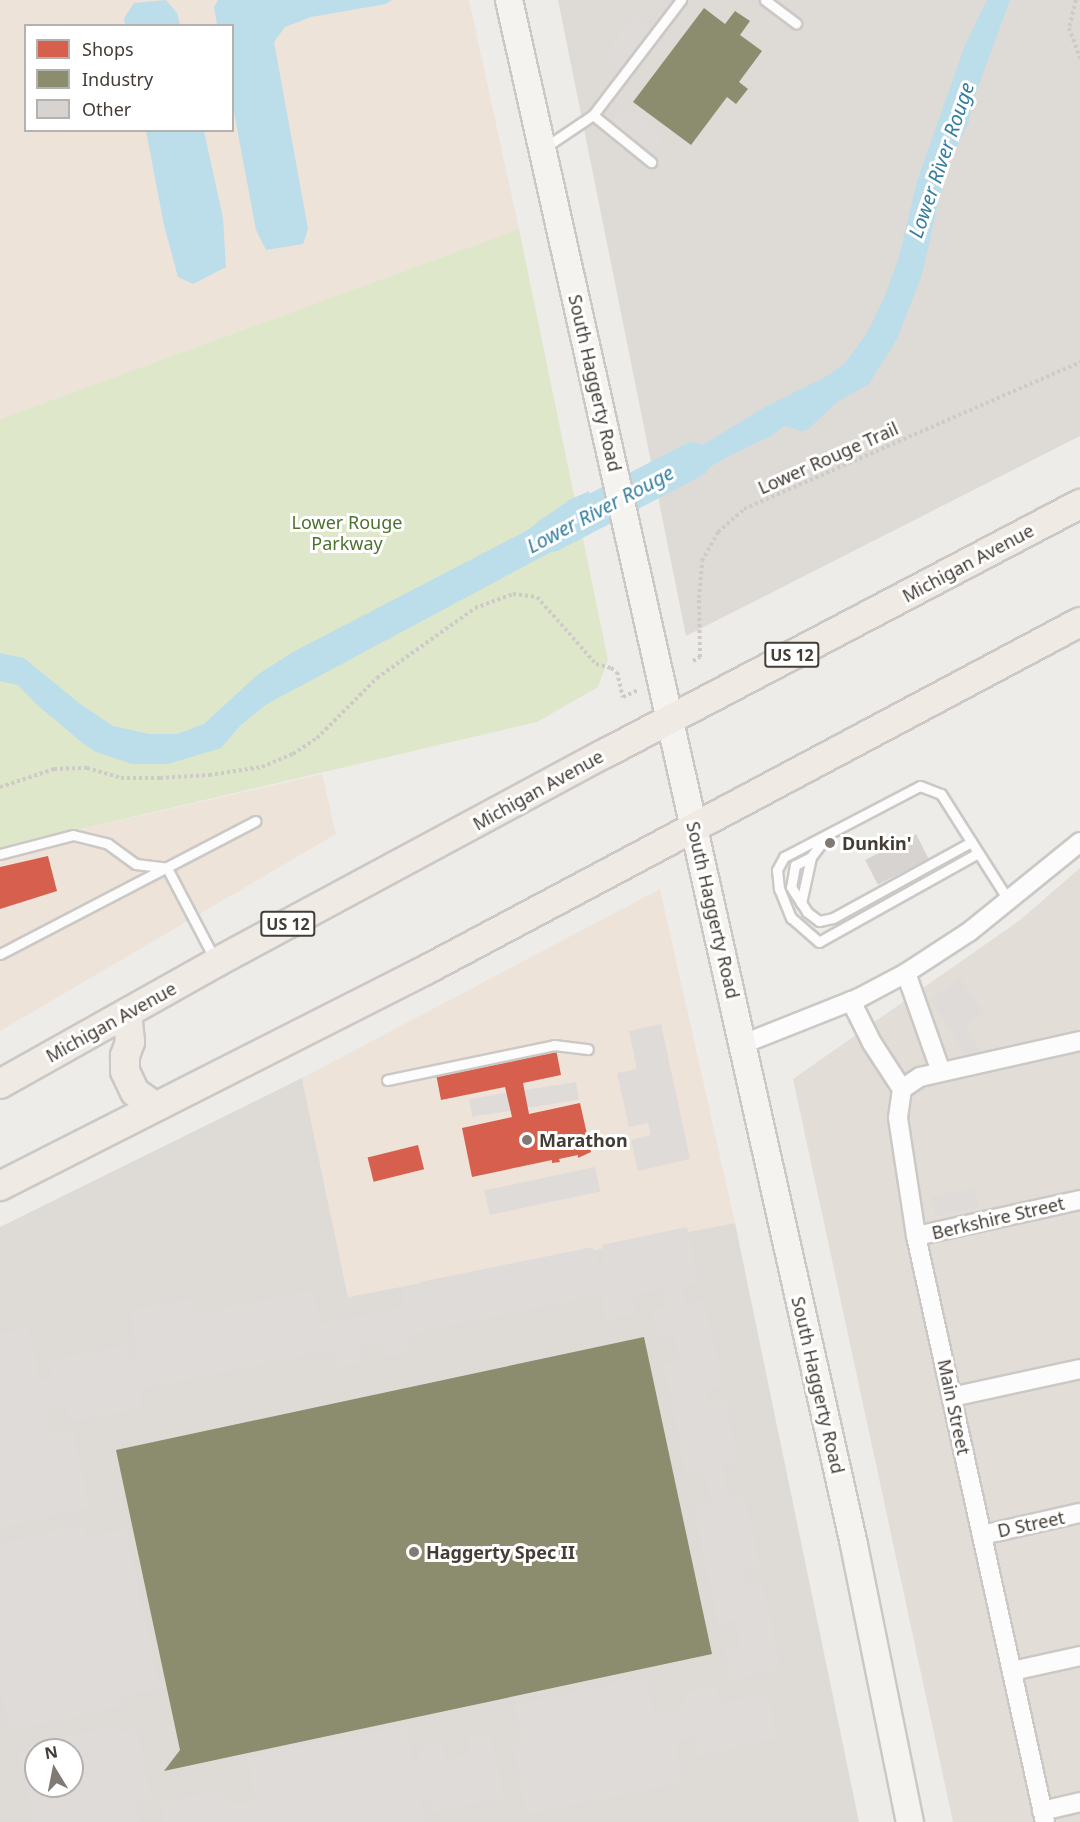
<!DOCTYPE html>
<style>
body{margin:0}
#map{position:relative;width:1080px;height:1822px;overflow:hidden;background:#eeece9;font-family:"Noto Sans",sans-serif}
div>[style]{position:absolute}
.residential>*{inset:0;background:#e2ddd6}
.commercial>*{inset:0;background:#ede3d9}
.industrial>*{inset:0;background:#dedbd7}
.green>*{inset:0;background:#dfe7ca}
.parking>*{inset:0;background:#dedbd9;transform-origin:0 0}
.water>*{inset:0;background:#bcddea}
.shops>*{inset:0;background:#d6604d;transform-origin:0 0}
.industry>*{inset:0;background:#8c8c6e}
.river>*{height:36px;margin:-18px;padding:0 18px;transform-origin:18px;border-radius:18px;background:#bcddea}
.building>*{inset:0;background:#d6d3d0;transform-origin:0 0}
.path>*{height:4px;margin-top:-2px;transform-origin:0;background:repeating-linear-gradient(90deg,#cdcac7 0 3px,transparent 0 6px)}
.roads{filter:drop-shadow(2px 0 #cbc8c5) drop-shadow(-2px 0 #cbc8c5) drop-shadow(0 2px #cbc8c5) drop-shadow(0 -2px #cbc8c5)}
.service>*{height:9px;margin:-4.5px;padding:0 4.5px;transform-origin:4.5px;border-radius:4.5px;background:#fcfcfc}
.minor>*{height:18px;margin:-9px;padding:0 9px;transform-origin:9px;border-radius:9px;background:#fcfcfc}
.secondary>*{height:26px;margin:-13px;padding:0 13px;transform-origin:13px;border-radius:13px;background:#f5f3ef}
.primary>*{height:28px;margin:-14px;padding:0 14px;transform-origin:14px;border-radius:14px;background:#efeae4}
.dots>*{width:16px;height:16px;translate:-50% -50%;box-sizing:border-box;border:3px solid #fff;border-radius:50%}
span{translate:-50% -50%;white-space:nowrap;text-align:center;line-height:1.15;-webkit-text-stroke:6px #fff;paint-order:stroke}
.shield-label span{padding:2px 4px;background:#fff;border:2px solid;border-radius:4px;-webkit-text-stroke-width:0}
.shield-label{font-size:16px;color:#443d36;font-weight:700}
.street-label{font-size:18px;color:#443d36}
.park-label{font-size:18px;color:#4e712e}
.poi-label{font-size:18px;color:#443d36;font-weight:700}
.left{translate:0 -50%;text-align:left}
.water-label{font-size:20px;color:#357ea0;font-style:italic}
.legend{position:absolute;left:24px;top:24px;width:210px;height:108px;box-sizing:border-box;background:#fff;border:2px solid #b4b1af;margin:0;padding:8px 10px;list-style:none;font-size:18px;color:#443d36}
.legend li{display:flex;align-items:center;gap:12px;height:30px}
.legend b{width:30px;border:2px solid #b4b1af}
.north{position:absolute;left:24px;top:1738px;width:60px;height:60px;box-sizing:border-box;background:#fff;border:2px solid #b4b1af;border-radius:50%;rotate:350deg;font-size:16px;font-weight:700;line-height:24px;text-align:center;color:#443d36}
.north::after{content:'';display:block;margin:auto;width:21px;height:27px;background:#807a75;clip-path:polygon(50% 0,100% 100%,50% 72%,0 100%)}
</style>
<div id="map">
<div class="residential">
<i style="clip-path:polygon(1080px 868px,1080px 1822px,953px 1822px,793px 1079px,1020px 920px)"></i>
</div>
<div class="commercial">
<i style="clip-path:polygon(evenodd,0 0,469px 0,519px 229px,0 419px,0 0,26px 26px,232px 26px,232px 130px,26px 130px,26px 26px)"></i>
<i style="clip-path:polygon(322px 774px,336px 834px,0 1031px,0 848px)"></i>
<i style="clip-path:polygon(660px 889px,735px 1223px,348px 1297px,302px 1078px)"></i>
</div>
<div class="industrial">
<i style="clip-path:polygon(558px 0,1080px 0,1080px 436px,686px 636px)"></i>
<i style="clip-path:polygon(evenodd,302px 1078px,348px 1297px,735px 1223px,859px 1822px,0 1822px,0 1227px,302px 1078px,36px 1750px,72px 1750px,72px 1786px,36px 1786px,36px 1750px)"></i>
</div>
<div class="green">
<i style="clip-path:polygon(519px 229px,608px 660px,598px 687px,537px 722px,0 848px,0 419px)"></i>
</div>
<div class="parking">
<i style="left:636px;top:15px;width:18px;height:54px;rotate:38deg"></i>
<i style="left:624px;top:106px;width:50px;height:36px;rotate:37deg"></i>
<i style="clip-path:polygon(960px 979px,984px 1013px,966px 1026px,981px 1052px,969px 1059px,930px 1000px)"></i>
<i style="clip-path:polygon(661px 1024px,690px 1159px,638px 1171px,631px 1140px,651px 1135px,648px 1123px,629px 1127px,617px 1073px,637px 1069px,629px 1031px)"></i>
<i style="left:576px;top:1082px;width:18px;height:108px;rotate:81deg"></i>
<i style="left:595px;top:1167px;width:25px;height:113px;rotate:78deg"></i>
<i style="left:975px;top:1188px;width:20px;height:44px;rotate:79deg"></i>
<i style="clip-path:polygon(687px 1227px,698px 1282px,682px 1285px,686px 1303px,704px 1300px,723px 1385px,705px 1389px,709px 1404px,725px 1400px,739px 1462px,722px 1467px,729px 1499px,744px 1496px,760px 1567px,743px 1571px,747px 1587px,763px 1584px,781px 1669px,730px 1680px,724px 1650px,742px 1645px,736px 1621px,719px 1625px,693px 1507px,711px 1502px,704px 1470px,687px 1474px,686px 1470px,663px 1364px,680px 1360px,675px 1336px,658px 1339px,652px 1311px,667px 1308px,663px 1289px,632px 1295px,635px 1313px,606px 1319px,601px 1294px,406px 1335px,409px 1352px,385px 1357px,382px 1340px,358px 1345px,361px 1363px,338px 1367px,334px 1350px,324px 1351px,139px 1389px,142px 1407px,70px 1422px,66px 1405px,45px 1409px,51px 1435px,73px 1430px,89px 1508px,0 1527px,0 1333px,28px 1328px,40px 1381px,52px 1378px,49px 1361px,127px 1345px,131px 1359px,139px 1357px,130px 1311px,191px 1298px,195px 1315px,314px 1290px,321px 1324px,405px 1307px,402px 1289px,421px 1286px,420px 1282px,593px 1247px,596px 1263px,605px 1261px,602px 1245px)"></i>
<i style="clip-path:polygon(83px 1525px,86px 1537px,125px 1529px,160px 1688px,121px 1696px,123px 1706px,10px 1731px,0 1685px,0 1543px)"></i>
<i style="clip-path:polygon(646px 1677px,654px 1715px,686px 1708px,683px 1693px,715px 1686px,719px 1704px,767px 1693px,777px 1738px,697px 1756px,693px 1737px,675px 1741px,683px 1782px,527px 1814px,512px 1744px,522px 1742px,514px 1704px)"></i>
<i style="clip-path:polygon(evenodd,118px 1726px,120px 1733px,136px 1729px,152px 1799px,135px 1803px,139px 1822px,34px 1822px,18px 1748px,118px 1726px,36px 1750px,72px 1750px,72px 1786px,36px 1786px,36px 1750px)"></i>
<i style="clip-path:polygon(405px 1726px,414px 1766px,421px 1764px,418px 1748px,441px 1743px,445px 1760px,471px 1754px,467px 1738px,490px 1733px,504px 1797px,433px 1812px,429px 1795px,420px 1796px,425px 1822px,162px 1822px,165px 1821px,161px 1803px,223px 1790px,227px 1806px,256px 1800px,248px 1758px)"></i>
</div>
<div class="water">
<i style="clip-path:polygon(166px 0,177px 13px,180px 25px,125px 25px,124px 18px,134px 3px)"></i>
<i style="clip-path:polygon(218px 0,392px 0,386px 4px,311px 17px,285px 27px,274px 42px,308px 229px,303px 244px,266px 250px,256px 230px,233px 107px,232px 26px,217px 25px,214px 7px)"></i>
<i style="clip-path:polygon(987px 0,1010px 0,972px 104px,969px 122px,946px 168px,922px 275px,897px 339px,869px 384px,837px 402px,808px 429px,801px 431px,784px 426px,771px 436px,733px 454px,654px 498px,648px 464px,670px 454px,704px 444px,767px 406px,827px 376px,845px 363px,867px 333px,884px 298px,899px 257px,917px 181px,965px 45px)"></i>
<i style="clip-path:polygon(146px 131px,204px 131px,223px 218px,226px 267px,193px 284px,178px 277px,164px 225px)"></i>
<i style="clip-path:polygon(589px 491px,596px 528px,267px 704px,241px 725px,221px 748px,168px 764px,132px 764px,96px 752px,85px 745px,36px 704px,18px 685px,0 681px,0 653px,24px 658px,79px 703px,113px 726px,149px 734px,177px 734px,204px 724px,257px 675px,293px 652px,526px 531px,569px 500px)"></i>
</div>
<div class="shops">
<i style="clip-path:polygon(48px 856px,57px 891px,0 909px,0 867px)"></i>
<i style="clip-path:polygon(556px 1049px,561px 1075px,523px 1083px,529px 1114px,580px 1103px,591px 1152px,578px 1158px,578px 1155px,559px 1159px,560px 1162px,552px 1163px,552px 1160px,472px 1177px,462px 1128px,512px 1117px,505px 1087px,441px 1100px,436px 1074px)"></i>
<i style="left:418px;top:1145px;width:25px;height:52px;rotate:76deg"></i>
</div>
<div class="industry">
<i style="clip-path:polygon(704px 8px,725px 24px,735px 11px,750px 21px,740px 35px,762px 51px,739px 82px,748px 89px,736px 104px,727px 97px,691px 145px,633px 102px)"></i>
<i style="clip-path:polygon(644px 1337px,712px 1654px,164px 1771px,180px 1750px,116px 1450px)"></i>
</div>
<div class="river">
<i style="left:551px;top:534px;width:160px;rotate:-27.5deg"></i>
</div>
<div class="building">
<i style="left:916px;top:834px;width:28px;height:57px;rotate:63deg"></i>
</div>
<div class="path">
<i style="left:1076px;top:0;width:29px;rotate:104deg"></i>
<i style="left:1069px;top:28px;width:33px;rotate:70deg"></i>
<i style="left:693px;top:661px;width:8px;rotate:-30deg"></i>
<i style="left:700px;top:657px;width:59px;rotate:-91deg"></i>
<i style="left:699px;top:598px;width:37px;rotate:-85deg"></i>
<i style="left:702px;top:561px;width:33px;rotate:-61deg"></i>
<i style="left:718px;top:532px;width:35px;rotate:-41deg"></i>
<i style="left:744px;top:509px;width:367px;rotate:-23.6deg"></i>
<i style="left:0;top:787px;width:57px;rotate:-18.4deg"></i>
<i style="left:54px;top:769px;width:33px;rotate:-2deg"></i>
<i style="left:87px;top:768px;width:35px;rotate:16deg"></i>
<i style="left:121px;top:778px;width:39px"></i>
<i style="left:160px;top:778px;width:49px;rotate:-3.5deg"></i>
<i style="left:209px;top:775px;width:54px;rotate:-8.6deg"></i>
<i style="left:262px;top:767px;width:34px;rotate:-23deg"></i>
<i style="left:293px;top:754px;width:29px;rotate:-34deg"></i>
<i style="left:317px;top:738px;width:85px;rotate:-45deg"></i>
<i style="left:377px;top:678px;width:120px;rotate:-35.5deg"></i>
<i style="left:475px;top:608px;width:40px;rotate:-20.2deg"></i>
<i style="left:513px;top:594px;width:24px;rotate:7deg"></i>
<i style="left:537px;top:597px;width:89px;rotate:48.6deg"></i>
<i style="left:596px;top:664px;width:16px;rotate:15deg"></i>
<i style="left:611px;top:668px;width:7px;rotate:34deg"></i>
<i style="left:617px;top:672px;width:26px;rotate:77deg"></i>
<i style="left:623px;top:697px;width:17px;rotate:-25deg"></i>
</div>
<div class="roads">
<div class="service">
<i style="left:765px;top:0;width:39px;rotate:37deg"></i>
<i style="left:593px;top:115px;width:75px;rotate:39deg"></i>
<i style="left:544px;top:148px;width:59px;rotate:-34deg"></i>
<i style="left:593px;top:115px;width:145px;rotate:-52.6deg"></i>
<i style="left:978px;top:853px;width:182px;rotate:150.8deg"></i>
<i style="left:819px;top:942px;width:37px;rotate:-139deg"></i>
<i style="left:791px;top:918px;width:31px;rotate:-112deg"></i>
<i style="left:779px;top:889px;width:19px;rotate:-96deg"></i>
<i style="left:777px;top:870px;width:15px;rotate:-62deg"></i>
<i style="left:784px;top:857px;width:153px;rotate:-27.6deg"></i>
<i style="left:920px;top:786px;width:22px;rotate:21deg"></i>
<i style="left:941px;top:794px;width:127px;rotate:57.6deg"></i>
<i style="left:0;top:854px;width:75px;rotate:-14.6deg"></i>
<i style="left:73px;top:835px;width:36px;rotate:14deg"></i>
<i style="left:108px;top:844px;width:34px;rotate:36deg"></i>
<i style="left:136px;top:864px;width:31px;rotate:7deg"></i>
<i style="left:811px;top:857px;width:18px;rotate:153deg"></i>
<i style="left:795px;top:865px;width:22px;rotate:100deg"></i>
<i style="left:791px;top:887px;width:30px;rotate:57deg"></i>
<i style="left:807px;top:912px;width:15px;rotate:37deg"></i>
<i style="left:819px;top:921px;width:14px;rotate:-12deg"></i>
<i style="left:833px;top:918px;width:158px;rotate:-28.8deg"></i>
<i style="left:167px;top:868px;width:104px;rotate:62.4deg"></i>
<i style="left:801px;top:903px;width:47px;rotate:-77.7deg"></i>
<i style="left:811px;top:857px;width:26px;rotate:-53deg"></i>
<i style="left:0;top:954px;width:288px;rotate:-27.5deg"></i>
<i style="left:387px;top:1080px;width:171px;rotate:-11.8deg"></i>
<i style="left:554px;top:1045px;width:34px;rotate:7deg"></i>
</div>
<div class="minor">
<i style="left:906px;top:973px;width:105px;rotate:70.5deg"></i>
<i style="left:851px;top:1001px;width:47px;rotate:63.4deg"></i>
<i style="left:872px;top:1043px;width:55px;rotate:56.9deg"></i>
<i style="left:902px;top:1089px;width:29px;rotate:98deg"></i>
<i style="left:898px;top:1118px;width:119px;rotate:81.3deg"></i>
<i style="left:916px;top:1236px;width:600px;rotate:77.59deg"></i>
<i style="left:743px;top:1044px;width:125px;rotate:-21.6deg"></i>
<i style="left:859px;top:998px;width:53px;rotate:-28deg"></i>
<i style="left:906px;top:973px;width:75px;rotate:-33.1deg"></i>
<i style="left:969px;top:932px;width:143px;rotate:-39deg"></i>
<i style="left:902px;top:1089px;width:22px;rotate:-34deg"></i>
<i style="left:920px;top:1077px;width:164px;rotate:-12.7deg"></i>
<i style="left:916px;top:1236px;width:168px;rotate:-12.4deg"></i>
<i style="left:952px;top:1397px;width:131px;rotate:-12.3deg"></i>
<i style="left:982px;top:1535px;width:100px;rotate:-12.7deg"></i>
<i style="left:1012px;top:1671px;width:70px;rotate:-12.4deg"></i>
<i style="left:1042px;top:1811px;width:39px;rotate:-13deg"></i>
</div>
<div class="secondary">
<i style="left:509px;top:0;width:1583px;rotate:77.41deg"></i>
<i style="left:854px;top:1545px;width:283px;rotate:78.6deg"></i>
</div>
<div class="primary">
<i style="left:127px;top:1013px;width:29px;rotate:84deg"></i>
<i style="left:130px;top:1042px;width:15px;rotate:110deg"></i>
<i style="left:125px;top:1056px;width:15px;rotate:90deg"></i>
<i style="left:125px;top:1071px;width:23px;rotate:65deg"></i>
<i style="left:135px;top:1092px;width:24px;rotate:36deg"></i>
<i style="left:0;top:1084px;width:249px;rotate:-29.3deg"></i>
<i style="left:217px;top:962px;width:439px;rotate:-28.3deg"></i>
<i style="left:604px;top:754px;width:538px;rotate:-27.71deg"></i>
<i style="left:0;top:1186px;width:475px;rotate:-26.9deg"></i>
<i style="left:424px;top:971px;width:743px;rotate:-28.01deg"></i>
</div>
</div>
<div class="dots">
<i style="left:830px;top:843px;background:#807a75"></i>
<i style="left:527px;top:1140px;background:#807a75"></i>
<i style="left:414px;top:1552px;background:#807a75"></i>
</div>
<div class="shield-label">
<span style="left:792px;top:655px">US 12</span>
<span style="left:288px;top:924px">US 12</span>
</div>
<div class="street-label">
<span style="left:595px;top:383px;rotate:77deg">South Haggerty Road</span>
<span style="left:828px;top:458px;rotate:-24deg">Lower Rouge Trail</span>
<span style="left:968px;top:563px;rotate:-28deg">Michigan Avenue</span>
<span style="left:538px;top:790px;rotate:-29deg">Michigan Avenue</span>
<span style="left:713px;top:910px;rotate:77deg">South Haggerty Road</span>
<span style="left:111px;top:1022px;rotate:-29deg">Michigan Avenue</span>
<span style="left:998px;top:1218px;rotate:-13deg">Berkshire Street</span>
<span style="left:818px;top:1385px;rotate:77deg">South Haggerty Road</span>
<span style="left:954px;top:1407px;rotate:78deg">Main Street</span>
<span style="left:1031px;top:1524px;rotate:-12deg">D Street</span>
</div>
<div class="park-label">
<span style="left:347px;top:533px">Lower Rouge<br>Parkway</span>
</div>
<div class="poi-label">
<span class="left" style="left:842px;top:843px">Dunkin'</span>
<span class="left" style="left:539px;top:1140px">Marathon</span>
<span class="left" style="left:426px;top:1552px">Haggerty Spec II</span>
</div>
<div class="water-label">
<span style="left:941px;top:160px;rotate:-71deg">Lower River Rouge</span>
<span style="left:600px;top:509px;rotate:-28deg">Lower River Rouge</span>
</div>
<ul class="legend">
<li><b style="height:16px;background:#d6604d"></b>Shops</li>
<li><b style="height:16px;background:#8c8c6e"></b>Industry</li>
<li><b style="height:16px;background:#d6d3d0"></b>Other</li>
</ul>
<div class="north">N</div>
</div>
